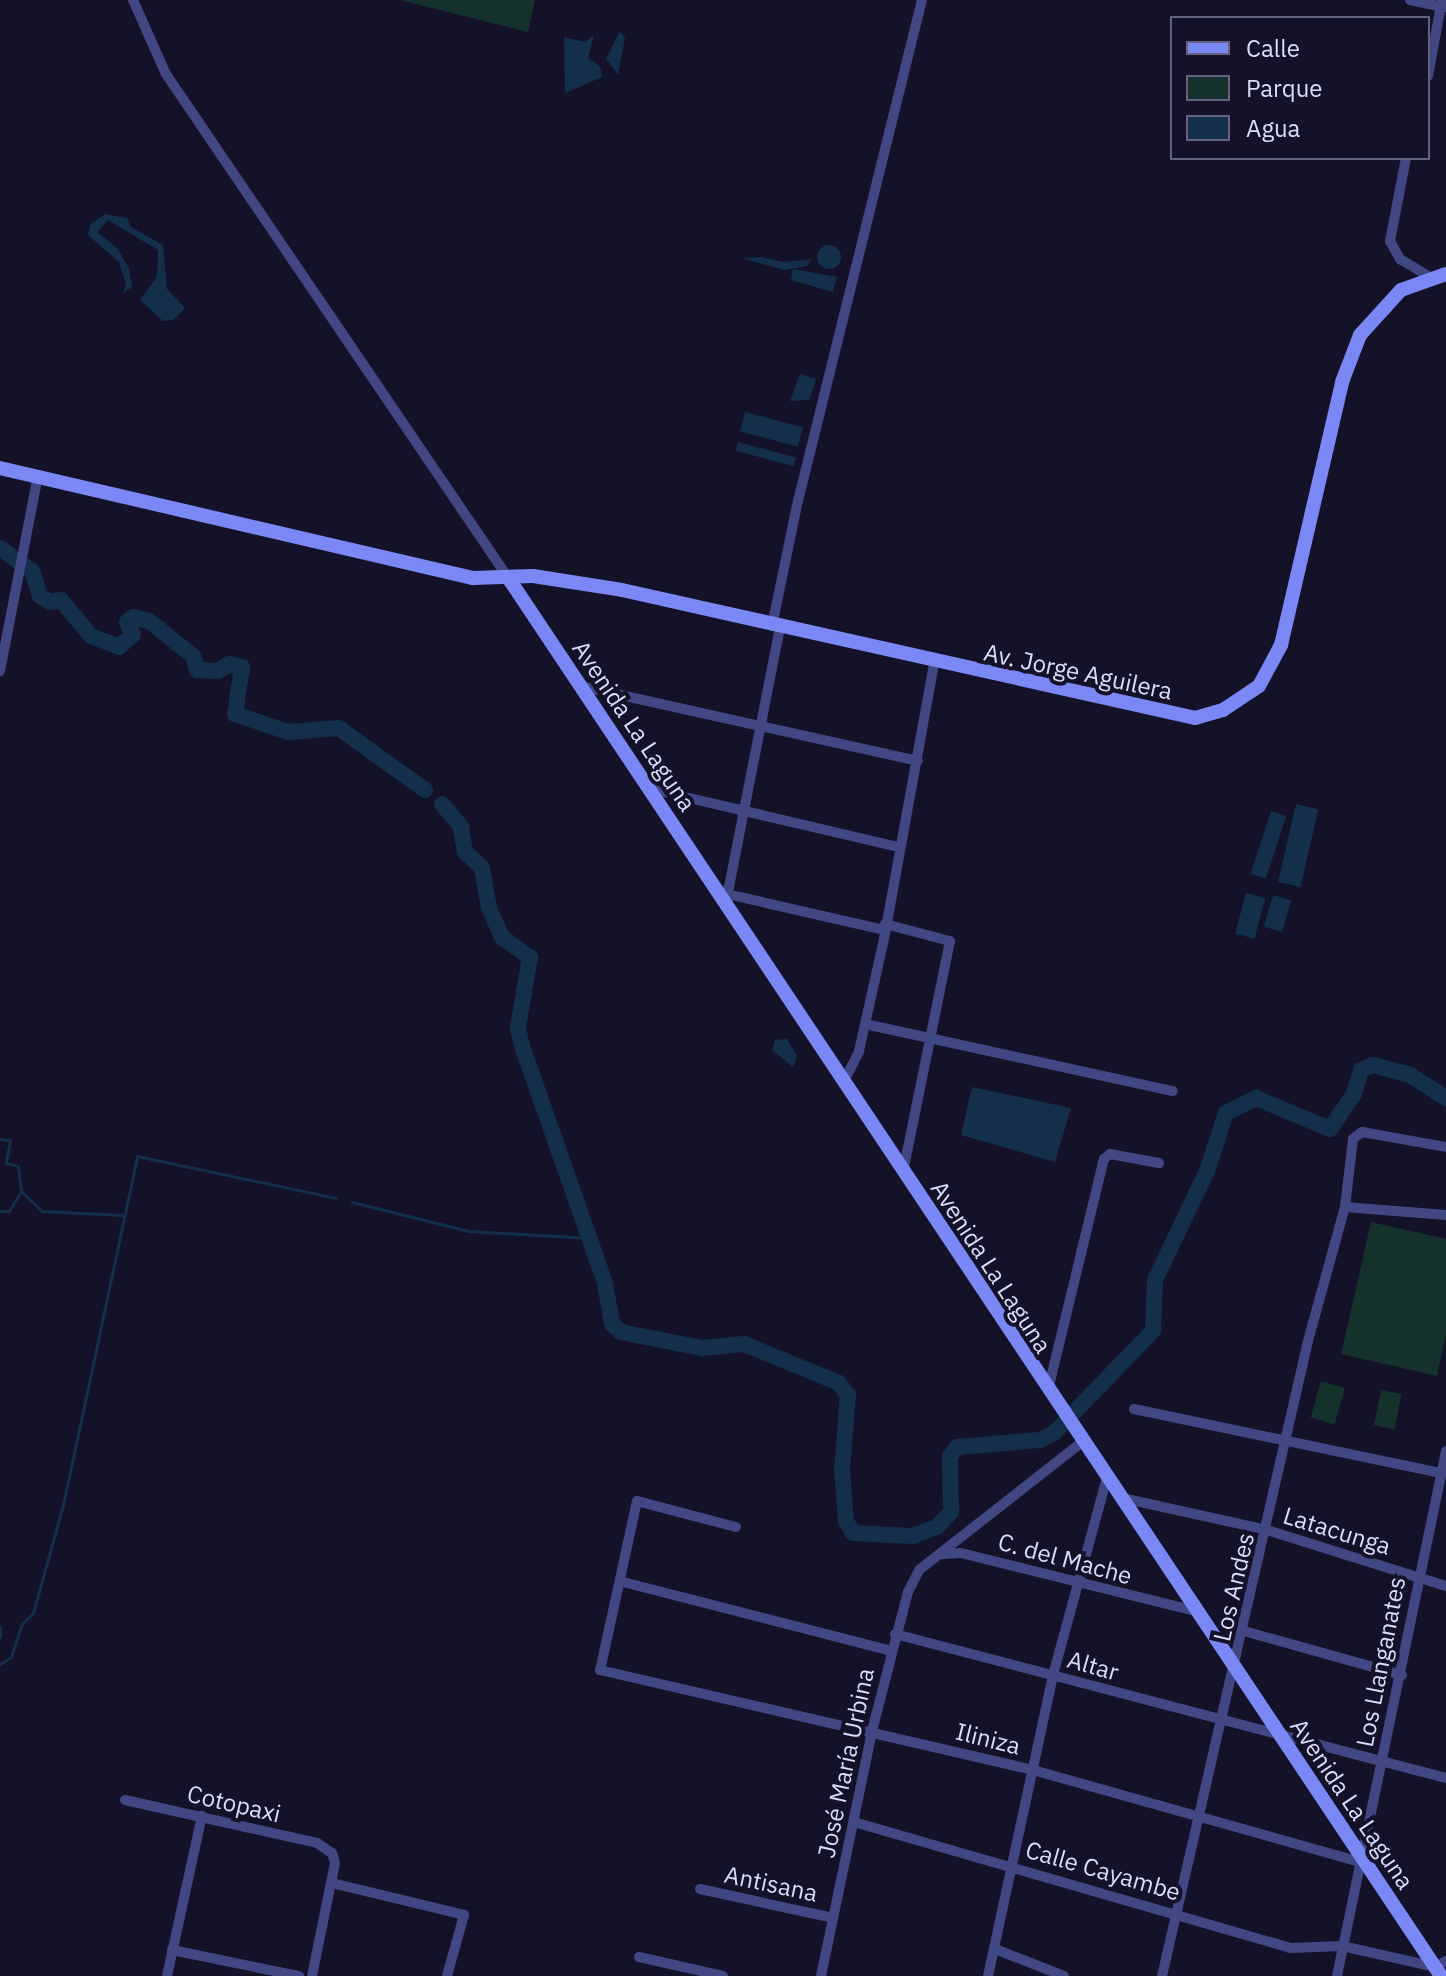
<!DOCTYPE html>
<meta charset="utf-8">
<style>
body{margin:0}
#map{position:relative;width:1446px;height:1976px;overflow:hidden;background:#131228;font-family:"IBM Plex Sans",sans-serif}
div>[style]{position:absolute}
.green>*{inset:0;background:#15312c;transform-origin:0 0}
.water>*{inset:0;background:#132f4b;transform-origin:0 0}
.round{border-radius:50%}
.stream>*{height:3px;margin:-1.5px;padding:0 1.5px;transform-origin:1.5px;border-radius:1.5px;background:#132f4b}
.river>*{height:16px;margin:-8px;padding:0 8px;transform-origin:8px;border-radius:8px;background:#132f4b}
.street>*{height:10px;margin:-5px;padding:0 5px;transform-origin:5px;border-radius:5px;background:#414783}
.secondary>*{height:14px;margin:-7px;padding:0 7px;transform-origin:7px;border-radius:7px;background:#7a87f5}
span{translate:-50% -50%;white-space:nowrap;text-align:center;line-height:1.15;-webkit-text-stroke:8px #131228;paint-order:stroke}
.street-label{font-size:24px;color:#dbdcfc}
.legend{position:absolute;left:1170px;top:16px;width:260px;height:144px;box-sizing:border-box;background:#131228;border:2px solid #63637d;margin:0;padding:10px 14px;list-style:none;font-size:24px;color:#dbdcfc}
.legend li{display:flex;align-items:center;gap:16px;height:40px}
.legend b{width:40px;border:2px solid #63637d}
</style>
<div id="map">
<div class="green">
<i style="clip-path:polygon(400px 0,535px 0,528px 32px)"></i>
<i style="clip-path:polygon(1371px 1222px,1446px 1239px,1446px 1334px,1437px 1376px,1341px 1354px)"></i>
<i style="left:1321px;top:1381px;width:25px;height:38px;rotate:16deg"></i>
<i style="left:1381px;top:1390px;width:21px;height:36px;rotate:11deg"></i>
</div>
<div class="water">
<i style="clip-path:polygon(620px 31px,625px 38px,618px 75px,606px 59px)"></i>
<i style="clip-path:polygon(594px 35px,588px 58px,600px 66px,602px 77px,565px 93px,564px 37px,585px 42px)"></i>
<i style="clip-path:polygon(105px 214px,127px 218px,131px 227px,163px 245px,167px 289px,185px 308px,173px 320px,163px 321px,140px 300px,157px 277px,158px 250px,108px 220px,97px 232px,117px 248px,129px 268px,132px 287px,123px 293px,126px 285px,119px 262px,88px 235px,90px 224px)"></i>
<i class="round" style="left:817px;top:245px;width:24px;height:24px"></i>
<i style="clip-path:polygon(760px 257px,784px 262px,812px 259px,807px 266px,784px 270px,741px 258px)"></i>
<i style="clip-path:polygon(793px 269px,837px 277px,833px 292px,791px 280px)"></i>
<i style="clip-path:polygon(800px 374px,816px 379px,815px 384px,809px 400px,790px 401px)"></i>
<i style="left:745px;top:412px;width:60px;height:20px;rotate:15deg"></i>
<i style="left:738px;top:442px;width:60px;height:9px;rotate:15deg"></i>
<i style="left:1296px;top:804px;width:23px;height:80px;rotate:13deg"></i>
<i style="left:1271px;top:811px;width:16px;height:66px;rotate:18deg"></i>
<i style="left:1246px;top:893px;width:20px;height:42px;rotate:15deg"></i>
<i style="left:1273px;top:895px;width:19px;height:33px;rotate:16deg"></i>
<i style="clip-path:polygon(787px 1039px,797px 1056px,793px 1067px,772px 1050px,775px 1040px)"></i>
<i style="clip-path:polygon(972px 1087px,1071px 1108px,1055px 1162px,961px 1135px)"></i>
</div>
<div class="stream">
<i style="left:0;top:1139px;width:10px;rotate:6deg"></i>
<i style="left:10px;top:1140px;width:23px;rotate:100deg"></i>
<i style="left:6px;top:1163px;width:12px;rotate:14deg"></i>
<i style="left:18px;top:1166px;width:25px;rotate:83deg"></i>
<i style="left:352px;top:1202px;width:120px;rotate:14deg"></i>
<i style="left:468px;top:1231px;width:122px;rotate:3.3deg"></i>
<i style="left:0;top:1211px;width:9px"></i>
<i style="left:9px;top:1211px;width:23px;rotate:-59deg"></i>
<i style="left:21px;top:1191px;width:29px;rotate:44deg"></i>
<i style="left:42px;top:1211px;width:81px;rotate:2.8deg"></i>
<i style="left:0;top:1627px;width:10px;rotate:90deg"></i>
<i style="left:0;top:1664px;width:13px;rotate:-32deg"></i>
<i style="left:11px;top:1657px;width:35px;rotate:-72deg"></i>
<i style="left:22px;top:1624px;width:16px;rotate:-45deg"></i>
<i style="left:33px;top:1613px;width:112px;rotate:-74.5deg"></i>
<i style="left:63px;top:1505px;width:357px;rotate:-78deg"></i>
<i style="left:137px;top:1156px;width:203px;rotate:11.9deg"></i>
</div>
<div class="river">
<i style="left:0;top:548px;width:39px;rotate:36deg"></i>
<i style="left:32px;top:571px;width:26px;rotate:72deg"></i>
<i style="left:40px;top:596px;width:12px;rotate:31deg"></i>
<i style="left:50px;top:602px;width:11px;rotate:-10deg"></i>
<i style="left:61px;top:600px;width:47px;rotate:50.2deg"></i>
<i style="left:91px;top:636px;width:30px;rotate:21deg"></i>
<i style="left:119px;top:647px;width:18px;rotate:-41deg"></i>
<i style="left:133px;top:635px;width:14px;rotate:-115deg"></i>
<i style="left:127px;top:622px;width:8px;rotate:-40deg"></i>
<i style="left:133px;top:617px;width:16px;rotate:14deg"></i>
<i style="left:149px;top:621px;width:56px;rotate:38.5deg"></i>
<i style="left:193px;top:656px;width:15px;rotate:74deg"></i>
<i style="left:197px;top:670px;width:21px;rotate:3deg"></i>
<i style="left:218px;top:671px;width:13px;rotate:-32deg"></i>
<i style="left:229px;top:664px;width:13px;rotate:13deg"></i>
<i style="left:242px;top:667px;width:48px;rotate:98.5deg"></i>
<i style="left:235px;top:714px;width:56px;rotate:18.8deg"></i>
<i style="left:288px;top:732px;width:51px;rotate:-4.5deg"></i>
<i style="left:339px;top:728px;width:106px;rotate:35.8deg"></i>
<i style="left:442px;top:804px;width:30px;rotate:50deg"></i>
<i style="left:461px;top:827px;width:25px;rotate:81deg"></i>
<i style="left:465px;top:852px;width:23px;rotate:43deg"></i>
<i style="left:482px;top:868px;width:41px;rotate:80.1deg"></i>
<i style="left:489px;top:908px;width:32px;rotate:66deg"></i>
<i style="left:502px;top:937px;width:34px;rotate:36deg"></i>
<i style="left:530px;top:957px;width:71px;rotate:99.7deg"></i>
<i style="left:518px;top:1027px;width:16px;rotate:79deg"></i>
<i style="left:521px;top:1043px;width:254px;rotate:70.7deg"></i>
<i style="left:605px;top:1283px;width:42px;rotate:80.3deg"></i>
<i style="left:612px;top:1324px;width:12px;rotate:42deg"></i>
<i style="left:621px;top:1332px;width:83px;rotate:11.2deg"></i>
<i style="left:702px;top:1348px;width:42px;rotate:-5.4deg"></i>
<i style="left:744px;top:1344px;width:103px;rotate:22.3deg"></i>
<i style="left:839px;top:1383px;width:15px;rotate:53deg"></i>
<i style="left:848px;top:1395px;width:74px;rotate:94.6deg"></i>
<i style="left:842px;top:1469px;width:52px;rotate:85.6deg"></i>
<i style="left:846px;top:1521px;width:14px;rotate:60deg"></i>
<i style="left:853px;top:1533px;width:60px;rotate:2.9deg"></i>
<i style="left:913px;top:1536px;width:26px;rotate:-21deg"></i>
<i style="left:937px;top:1527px;width:21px;rotate:-47deg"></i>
<i style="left:951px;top:1512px;width:56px;rotate:-91deg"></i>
<i style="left:950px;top:1456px;width:11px;rotate:-52deg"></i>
<i style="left:957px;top:1447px;width:83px;rotate:-4.8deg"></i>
<i style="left:1040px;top:1440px;width:16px;rotate:-27deg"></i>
<i style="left:1054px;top:1433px;width:142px;rotate:-45.9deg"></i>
<i style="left:1153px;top:1331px;width:51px;rotate:-87.8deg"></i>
<i style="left:1155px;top:1280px;width:121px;rotate:-64.5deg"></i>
<i style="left:1207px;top:1171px;width:61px;rotate:-71.9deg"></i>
<i style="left:1226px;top:1113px;width:34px;rotate:-27deg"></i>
<i style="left:1256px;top:1098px;width:80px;rotate:22.7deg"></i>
<i style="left:1330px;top:1129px;width:42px;rotate:-55.6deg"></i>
<i style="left:1354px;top:1094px;width:25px;rotate:-74deg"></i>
<i style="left:1361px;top:1070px;width:13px;rotate:-23deg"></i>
<i style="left:1373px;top:1065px;width:38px;rotate:15deg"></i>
<i style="left:1410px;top:1075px;width:43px;rotate:32.6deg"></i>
</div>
<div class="street">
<i style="left:133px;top:0;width:81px;rotate:66deg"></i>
<i style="left:166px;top:74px;width:610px;rotate:55.82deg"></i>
<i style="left:1410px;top:0;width:35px;rotate:12deg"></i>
<i style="left:1428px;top:76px;width:77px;rotate:-79.6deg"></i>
<i style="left:1406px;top:158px;width:85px;rotate:100.9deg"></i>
<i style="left:1390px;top:241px;width:21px;rotate:61deg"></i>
<i style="left:1400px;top:259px;width:33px;rotate:31deg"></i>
<i style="left:772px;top:626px;width:128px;rotate:-78.3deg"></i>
<i style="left:798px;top:501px;width:516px;rotate:-76.1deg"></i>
<i style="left:0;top:671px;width:199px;rotate:-79deg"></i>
<i style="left:580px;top:686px;width:346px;rotate:12.5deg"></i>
<i style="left:651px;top:789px;width:254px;rotate:13.2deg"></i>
<i style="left:727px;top:894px;width:161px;rotate:12.9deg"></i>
<i style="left:721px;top:898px;width:14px;rotate:-54deg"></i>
<i style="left:729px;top:887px;width:264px;rotate:-78.9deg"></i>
<i style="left:885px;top:924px;width:67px;rotate:14.7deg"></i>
<i style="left:950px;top:941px;width:235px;rotate:101.5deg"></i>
<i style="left:865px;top:1024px;width:315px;rotate:12.3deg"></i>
<i style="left:843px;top:1083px;width:36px;rotate:-63deg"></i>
<i style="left:859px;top:1051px;width:115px;rotate:-77.4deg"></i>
<i style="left:884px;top:939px;width:280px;rotate:-79.7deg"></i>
<i style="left:1345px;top:1207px;width:101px;rotate:4.5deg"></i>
<i style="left:1048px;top:1390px;width:238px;rotate:-76.4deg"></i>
<i style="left:1104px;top:1159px;width:8px;rotate:-40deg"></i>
<i style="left:1110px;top:1154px;width:50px;rotate:10.4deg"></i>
<i style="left:1134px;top:1409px;width:314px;rotate:11.8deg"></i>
<i style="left:1122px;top:1498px;width:148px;rotate:12.4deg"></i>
<i style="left:1267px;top:1530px;width:188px;rotate:17.4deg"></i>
<i style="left:736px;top:1527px;width:102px;rotate:-165.3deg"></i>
<i style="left:637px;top:1501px;width:173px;rotate:102.3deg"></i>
<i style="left:600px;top:1670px;width:444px;rotate:13deg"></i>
<i style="left:1033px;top:1770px;width:343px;rotate:15.7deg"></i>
<i style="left:942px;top:1554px;width:19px;rotate:-3deg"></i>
<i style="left:961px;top:1553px;width:242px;rotate:13.9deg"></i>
<i style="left:623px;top:1582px;width:277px;rotate:14.4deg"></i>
<i style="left:1244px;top:1631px;width:164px;rotate:15.6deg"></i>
<i style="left:895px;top:1634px;width:570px;rotate:14.65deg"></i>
<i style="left:125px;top:1800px;width:197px;rotate:12.6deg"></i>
<i style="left:317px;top:1843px;width:18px;rotate:34deg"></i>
<i style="left:332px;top:1853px;width:10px;rotate:73deg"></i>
<i style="left:335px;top:1863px;width:115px;rotate:101.5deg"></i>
<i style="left:854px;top:1822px;width:454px;rotate:16.1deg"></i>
<i style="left:1290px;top:1948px;width:52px;rotate:-2.2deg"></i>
<i style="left:1342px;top:1946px;width:95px;rotate:12.7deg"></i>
<i style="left:1435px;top:1967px;width:13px;rotate:-29deg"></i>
<i style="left:332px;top:1883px;width:136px;rotate:13.6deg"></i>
<i style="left:464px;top:1915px;width:63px;rotate:105.6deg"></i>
<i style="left:700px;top:1889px;width:136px;rotate:12.3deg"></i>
<i style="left:995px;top:1949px;width:74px;rotate:21.4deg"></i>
<i style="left:172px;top:1950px;width:130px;rotate:11.6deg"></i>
<i style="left:639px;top:1957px;width:86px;rotate:12.7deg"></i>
<i style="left:167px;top:1976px;width:164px;rotate:-77.7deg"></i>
<i style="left:821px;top:1976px;width:250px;rotate:-78.2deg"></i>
<i style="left:872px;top:1731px;width:144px;rotate:-75.5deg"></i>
<i style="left:908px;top:1592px;width:25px;rotate:-63deg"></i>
<i style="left:919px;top:1570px;width:207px;rotate:-38.1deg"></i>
<i style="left:988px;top:1976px;width:308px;rotate:-77.8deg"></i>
<i style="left:1053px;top:1675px;width:204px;rotate:-74.7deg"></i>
<i style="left:1162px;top:1976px;width:652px;rotate:-77.05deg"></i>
<i style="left:1308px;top:1341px;width:139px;rotate:-74.6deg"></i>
<i style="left:1345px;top:1207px;width:68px;rotate:-83.3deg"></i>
<i style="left:1353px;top:1139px;width:11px;rotate:-38deg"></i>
<i style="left:1362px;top:1132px;width:85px;rotate:10.1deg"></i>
<i style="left:1337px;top:1976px;width:536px;rotate:-78.27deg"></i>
</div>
<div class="secondary">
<i style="left:0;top:468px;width:486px;rotate:13.1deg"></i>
<i style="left:473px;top:578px;width:60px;rotate:-1.9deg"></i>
<i style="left:533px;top:576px;width:90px;rotate:8.9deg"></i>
<i style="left:622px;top:590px;width:587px;rotate:12.59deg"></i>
<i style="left:1195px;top:718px;width:29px;rotate:-16deg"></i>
<i style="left:1223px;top:710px;width:43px;rotate:-33.7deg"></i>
<i style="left:1259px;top:686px;width:47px;rotate:-61.8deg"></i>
<i style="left:1281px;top:645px;width:270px;rotate:-76.9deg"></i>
<i style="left:1342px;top:382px;width:50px;rotate:-69deg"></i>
<i style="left:1360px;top:335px;width:61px;rotate:-47.7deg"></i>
<i style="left:1401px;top:290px;width:48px;rotate:-19.6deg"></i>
<i style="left:509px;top:579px;width:1679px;rotate:56.29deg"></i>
</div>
<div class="street-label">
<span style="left:1078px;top:672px;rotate:12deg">Av. Jorge Aguilera</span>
<span style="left:634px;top:726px;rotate:56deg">Avenida La Laguna</span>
<span style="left:991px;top:1267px;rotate:57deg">Avenida La Laguna</span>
<span style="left:1337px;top:1531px;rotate:17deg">Latacunga</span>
<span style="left:1065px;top:1559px;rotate:15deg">C. del Mache</span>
<span style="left:1234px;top:1587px;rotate:-77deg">Los Andes</span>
<span style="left:1381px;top:1662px;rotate:-79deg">Los Llanganates</span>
<span style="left:1093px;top:1666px;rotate:16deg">Altar</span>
<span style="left:988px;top:1739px;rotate:14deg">Iliniza</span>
<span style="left:846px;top:1763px;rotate:-78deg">José María Urbina</span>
<span style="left:234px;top:1804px;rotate:13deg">Cotopaxi</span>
<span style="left:1352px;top:1804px;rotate:56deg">Avenida La Laguna</span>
<span style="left:1103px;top:1871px;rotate:16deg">Calle Cayambe</span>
<span style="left:771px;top:1884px;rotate:12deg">Antisana</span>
</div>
<ul class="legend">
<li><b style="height:10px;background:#7a87f5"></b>Calle</li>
<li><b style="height:22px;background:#15312c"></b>Parque</li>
<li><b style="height:22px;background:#132f4b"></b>Agua</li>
</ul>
</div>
